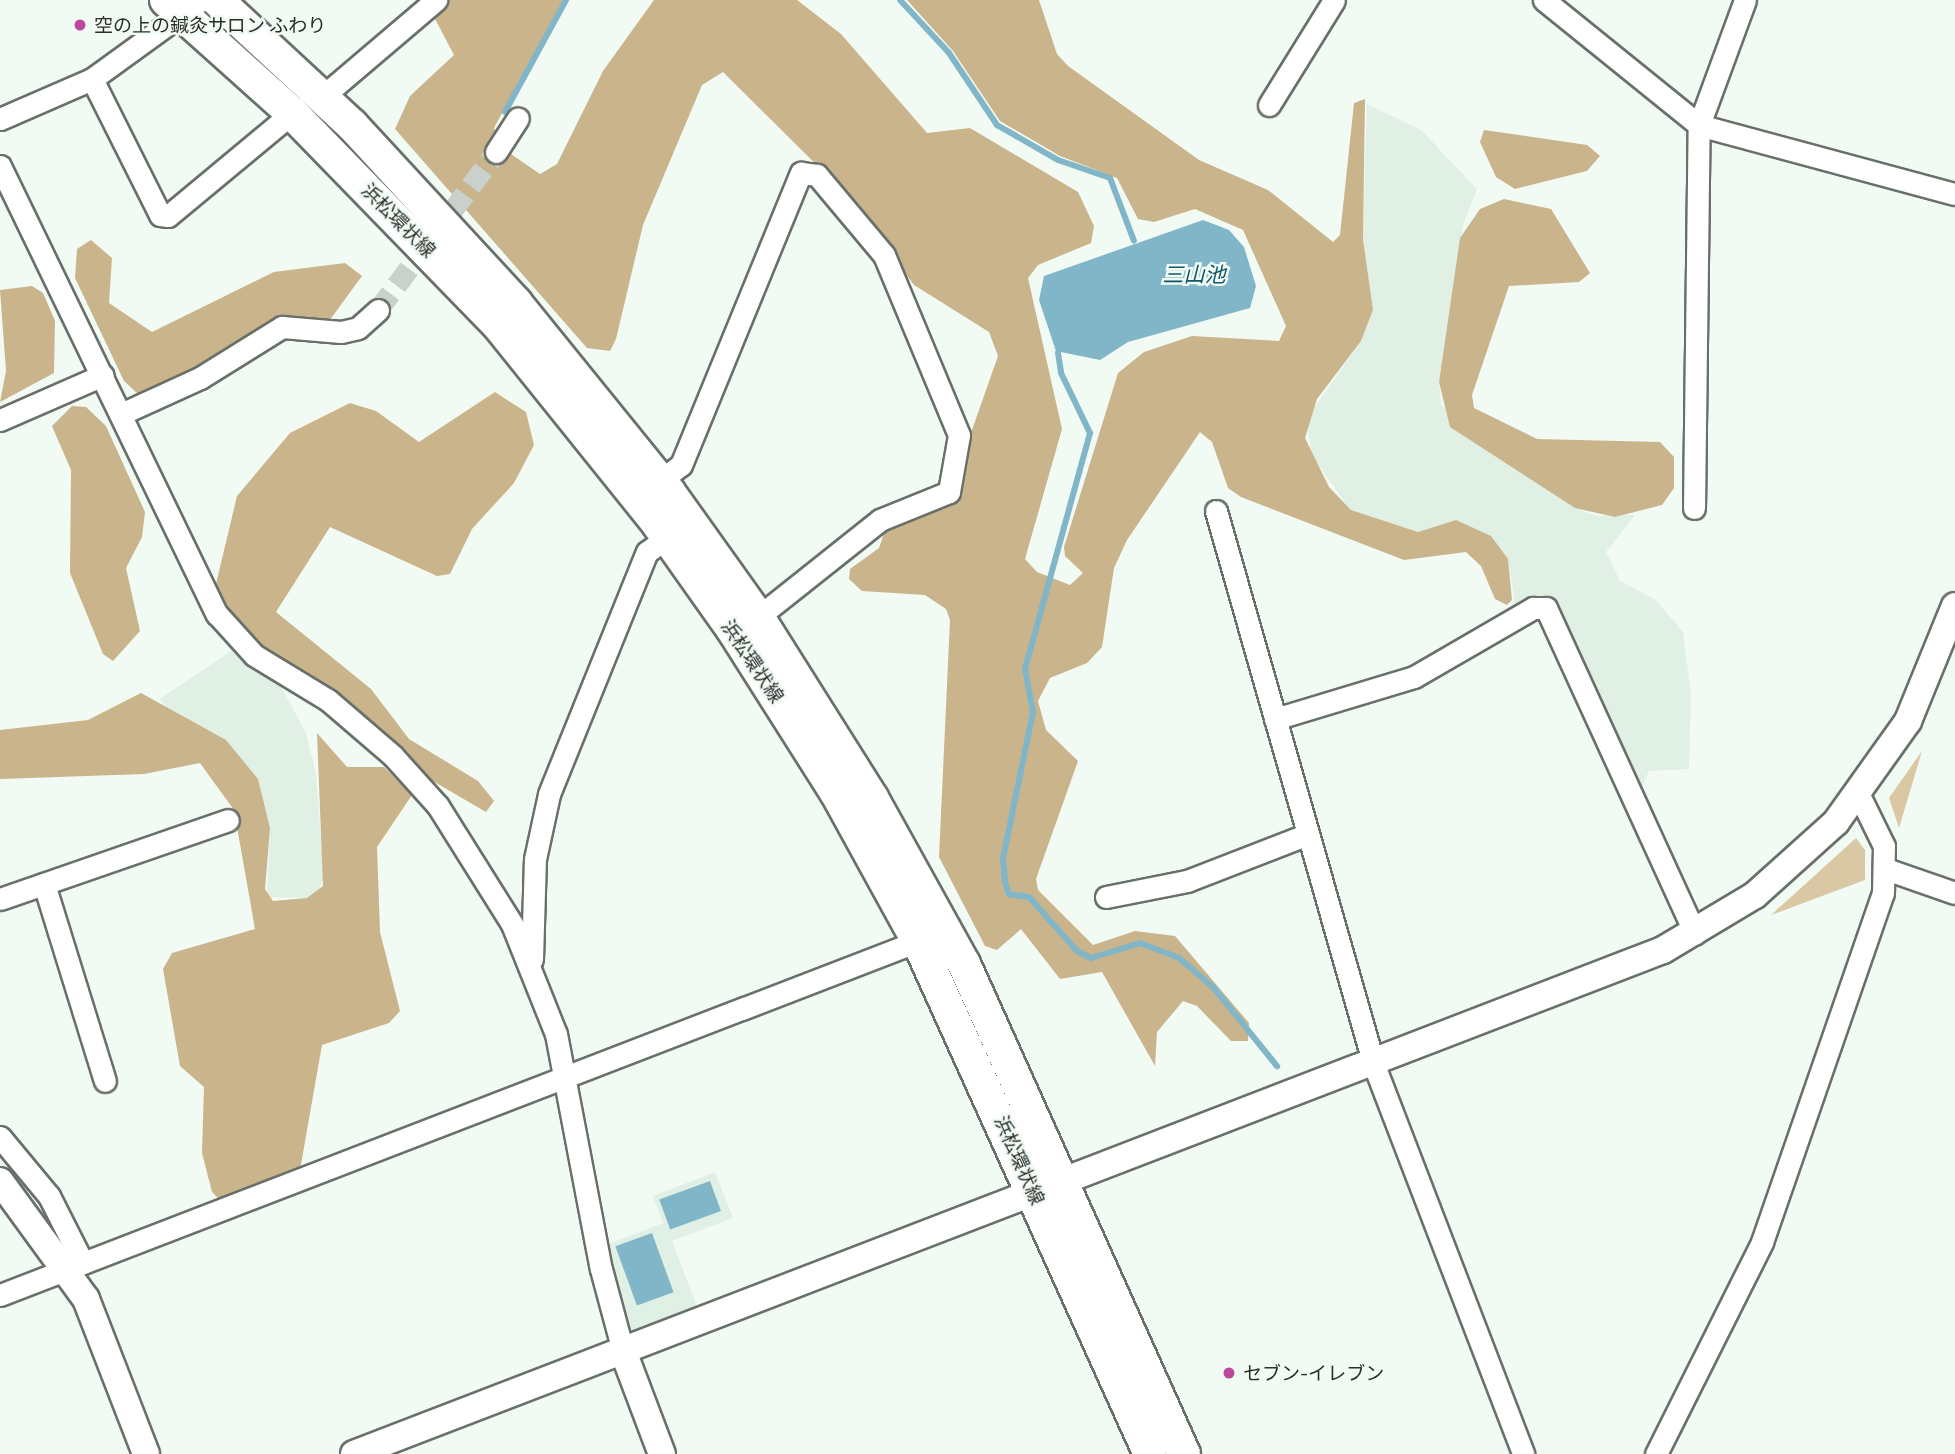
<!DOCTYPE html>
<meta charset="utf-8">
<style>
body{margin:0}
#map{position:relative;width:1955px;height:1454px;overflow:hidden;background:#f2faf4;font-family:"Titillium Web","Noto Sans JP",sans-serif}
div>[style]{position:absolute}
.built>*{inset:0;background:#e1f0e5}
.green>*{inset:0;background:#dac8a5}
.forest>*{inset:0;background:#cab48b}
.water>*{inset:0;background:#81b6c8;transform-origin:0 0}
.stream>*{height:6px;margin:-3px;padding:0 3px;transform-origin:3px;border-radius:3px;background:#81b6c8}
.minor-tunnel>*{height:21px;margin-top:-10.5px;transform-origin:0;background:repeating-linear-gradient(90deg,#cad1cc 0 21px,transparent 0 31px)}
.roads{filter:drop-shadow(2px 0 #69706a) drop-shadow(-2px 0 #69706a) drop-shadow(0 2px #69706a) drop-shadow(0 -2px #69706a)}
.minor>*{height:21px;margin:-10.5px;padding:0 10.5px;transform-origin:10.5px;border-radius:10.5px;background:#fff}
.tertiary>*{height:26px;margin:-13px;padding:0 13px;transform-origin:13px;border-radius:13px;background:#fff}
.primary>*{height:32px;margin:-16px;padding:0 16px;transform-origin:16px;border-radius:16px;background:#fff}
.dots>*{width:19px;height:19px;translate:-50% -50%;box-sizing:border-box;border:4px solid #f2faf4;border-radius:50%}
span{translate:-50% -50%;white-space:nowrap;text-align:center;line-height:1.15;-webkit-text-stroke:5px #f2faf4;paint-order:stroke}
.poi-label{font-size:19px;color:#2a2d2b}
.left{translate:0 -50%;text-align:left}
.street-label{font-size:19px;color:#2a2d2b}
.water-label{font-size:21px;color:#0e566a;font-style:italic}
</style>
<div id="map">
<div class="built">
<i style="clip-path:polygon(1367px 104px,1421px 130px,1477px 189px,1463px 225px,1439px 382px,1441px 405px,1575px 508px,1596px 516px,1635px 515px,1606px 552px,1620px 581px,1656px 600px,1683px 632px,1691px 695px,1689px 769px,1649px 771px,1639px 793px,1551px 598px,1542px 595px,1516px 610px,1508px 559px,1447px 523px,1418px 532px,1350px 510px,1311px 454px,1307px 418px,1361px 341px,1373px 310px,1363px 239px)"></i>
<i style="clip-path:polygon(234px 649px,277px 679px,306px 733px,316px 774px,324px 877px,317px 894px,307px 898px,267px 897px,270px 828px,160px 699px)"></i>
<i style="clip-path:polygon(715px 1172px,733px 1218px,672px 1241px,698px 1309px,636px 1333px,626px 1327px,606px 1245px,663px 1223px,653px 1196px)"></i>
</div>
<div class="green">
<i style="clip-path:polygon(1922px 751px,1899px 828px,1889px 798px)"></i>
<i style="clip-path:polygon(1856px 838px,1865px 850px,1865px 880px,1771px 915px)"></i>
</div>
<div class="forest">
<i style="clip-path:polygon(447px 0,563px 0,494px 128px,502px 148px,540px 174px,557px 164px,603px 71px,654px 0,797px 0,841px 34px,927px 133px,970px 128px,1078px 192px,1094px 226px,1091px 243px,1038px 265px,1028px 278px,1062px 429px,1025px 559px,1037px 572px,1070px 585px,1083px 573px,1065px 556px,1064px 547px,1118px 373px,1144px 352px,1192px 336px,1279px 341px,1286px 326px,1243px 230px,1195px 209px,1154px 222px,1138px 219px,1117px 178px,1060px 156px,1000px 121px,953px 51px,907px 0,1039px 0,1057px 54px,1068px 66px,1199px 160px,1268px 190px,1333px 242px,1340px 235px,1354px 103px,1365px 99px,1363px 239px,1373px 310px,1361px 341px,1317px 399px,1305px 438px,1329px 487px,1351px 510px,1418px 532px,1456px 520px,1491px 536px,1508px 559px,1512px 600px,1507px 605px,1495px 599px,1481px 566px,1466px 552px,1404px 560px,1241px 497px,1228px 488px,1212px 442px,1200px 432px,1127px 540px,1114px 568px,1102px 647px,1087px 663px,1050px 678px,1038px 701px,1046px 730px,1078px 761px,1036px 879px,1038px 890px,1093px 945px,1135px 931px,1175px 936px,1249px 1023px,1248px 1041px,1231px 1041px,1197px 1006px,1183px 1001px,1157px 1032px,1155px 1066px,1102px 972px,1060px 979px,1021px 929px,997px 950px,985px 946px,939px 857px,950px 620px,946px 609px,925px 595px,862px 591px,849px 579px,850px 569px,879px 548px,886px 528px,947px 501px,998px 356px,989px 332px,914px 285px,844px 192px,723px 72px,702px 85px,643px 225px,616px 339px,610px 351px,587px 348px,395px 129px,410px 96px,454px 55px,434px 17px)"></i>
<i style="clip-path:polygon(1484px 130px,1587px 145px,1600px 156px,1587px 171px,1515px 189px,1496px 177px,1480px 142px)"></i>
<i style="clip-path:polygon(1504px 199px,1551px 209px,1590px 273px,1579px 282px,1509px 286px,1472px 395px,1474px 408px,1537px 439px,1660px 442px,1674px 457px,1674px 488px,1662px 505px,1615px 517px,1575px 508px,1450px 427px,1439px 382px,1460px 238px,1480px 209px)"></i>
<i style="clip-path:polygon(91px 240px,112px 258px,109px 303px,152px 332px,274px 272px,345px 263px,362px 276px,329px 321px,138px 394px,124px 381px,75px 278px,77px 249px)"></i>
<i style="clip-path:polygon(32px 286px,43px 293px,55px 321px,54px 373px,0 402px,6px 371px,0 290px)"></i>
<i style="clip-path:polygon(495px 392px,526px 412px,534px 445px,514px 483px,472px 529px,450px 574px,437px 576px,330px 527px,276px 612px,371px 689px,409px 739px,478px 781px,494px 801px,486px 812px,431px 780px,333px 692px,260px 647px,225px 609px,216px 584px,237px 496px,290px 433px,350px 403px,376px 411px,419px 442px)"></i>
<i style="clip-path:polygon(72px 406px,86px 407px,106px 426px,145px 512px,142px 537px,126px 568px,140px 631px,113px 661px,103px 654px,70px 573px,71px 470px,52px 426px)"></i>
<i style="clip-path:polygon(141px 693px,226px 740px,258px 779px,270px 828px,265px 889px,273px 901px,307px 898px,323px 886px,317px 733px,347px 767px,384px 767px,412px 795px,377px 847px,380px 932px,400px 1011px,389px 1023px,322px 1045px,300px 1170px,221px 1201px,212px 1192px,202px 1153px,204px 1087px,180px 1066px,163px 969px,172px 953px,255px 929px,234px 810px,200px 763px,144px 774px,0 779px,0 730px,88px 720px)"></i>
</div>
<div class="water">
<i style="clip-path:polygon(1203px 220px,1229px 230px,1244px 247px,1256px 286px,1250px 308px,1128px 342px,1100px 360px,1056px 351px,1039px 300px,1044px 276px)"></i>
<i style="left:710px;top:1181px;width:32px;height:54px;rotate:70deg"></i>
<i style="left:652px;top:1233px;width:63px;height:39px;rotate:70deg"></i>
</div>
<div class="stream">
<i style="left:900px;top:0;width:72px;rotate:47.2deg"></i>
<i style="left:949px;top:53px;width:87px;rotate:56.3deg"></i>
<i style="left:997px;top:125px;width:70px;rotate:29.8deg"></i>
<i style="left:1058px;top:160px;width:55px;rotate:19.1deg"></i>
<i style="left:1110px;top:178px;width:67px;rotate:69.1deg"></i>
<i style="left:505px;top:112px;width:128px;rotate:-61.4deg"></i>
<i style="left:1058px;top:353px;width:20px;rotate:81deg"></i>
<i style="left:1061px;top:373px;width:67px;rotate:64.2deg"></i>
<i style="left:1090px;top:433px;width:245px;rotate:105.4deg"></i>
<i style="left:1025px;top:669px;width:44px;rotate:79.5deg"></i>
<i style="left:1033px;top:712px;width:149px;rotate:101.6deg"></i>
<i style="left:1003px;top:858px;width:24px;rotate:85deg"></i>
<i style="left:1005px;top:882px;width:13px;rotate:72deg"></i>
<i style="left:1009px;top:894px;width:20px;rotate:9deg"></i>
<i style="left:1029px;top:897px;width:72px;rotate:48.4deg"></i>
<i style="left:1077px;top:951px;width:16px;rotate:27deg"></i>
<i style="left:1091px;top:958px;width:51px;rotate:-17deg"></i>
<i style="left:1140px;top:943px;width:42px;rotate:21deg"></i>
<i style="left:1179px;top:958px;width:45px;rotate:40.5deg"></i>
<i style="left:1213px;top:987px;width:102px;rotate:51deg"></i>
</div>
<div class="minor-tunnel">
<i style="left:378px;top:310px;width:197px;rotate:-53.2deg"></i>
</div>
<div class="roads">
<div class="minor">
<i style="left:1544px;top:0;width:199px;rotate:38.9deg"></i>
<i style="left:1699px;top:125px;width:265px;rotate:15.1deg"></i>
<i style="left:92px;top:79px;width:152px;rotate:63.4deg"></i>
<i style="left:160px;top:215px;width:8px;rotate:7deg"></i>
<i style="left:168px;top:216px;width:161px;rotate:-39.7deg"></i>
<i style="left:322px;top:97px;width:150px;rotate:-40.4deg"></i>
<i style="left:1269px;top:105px;width:123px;rotate:-58.2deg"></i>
<i style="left:0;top:119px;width:100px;rotate:-23.5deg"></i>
<i style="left:92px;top:79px;width:135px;rotate:-35.9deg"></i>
<i style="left:496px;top:152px;width:40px;rotate:-57.1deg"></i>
<i style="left:0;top:166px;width:498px;rotate:64.2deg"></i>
<i style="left:217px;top:614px;width:55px;rotate:47.9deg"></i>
<i style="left:254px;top:655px;width:87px;rotate:31.3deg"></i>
<i style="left:328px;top:700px;width:86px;rotate:40.7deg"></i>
<i style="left:393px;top:756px;width:67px;rotate:48deg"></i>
<i style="left:438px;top:806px;width:139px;rotate:57.9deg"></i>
<i style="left:512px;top:924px;width:118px;rotate:68.2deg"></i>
<i style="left:556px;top:1034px;width:239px;rotate:79.2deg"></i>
<i style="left:601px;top:1269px;width:85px;rotate:75deg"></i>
<i style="left:121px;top:414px;width:87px;rotate:-24.5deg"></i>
<i style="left:200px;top:378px;width:97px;rotate:-31.9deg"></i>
<i style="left:282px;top:327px;width:59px;rotate:4.8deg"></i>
<i style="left:341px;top:332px;width:17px;rotate:-13deg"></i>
<i style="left:358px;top:328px;width:27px;rotate:-42deg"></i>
<i style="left:0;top:420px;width:112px;rotate:-23.6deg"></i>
<i style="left:661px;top:480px;width:25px;rotate:-37deg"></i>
<i style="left:681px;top:465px;width:316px;rotate:-67.7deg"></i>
<i style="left:801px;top:173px;width:16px;rotate:7deg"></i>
<i style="left:817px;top:175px;width:104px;rotate:50.1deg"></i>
<i style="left:884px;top:255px;width:195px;rotate:67.4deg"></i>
<i style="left:959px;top:435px;width:58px;rotate:100deg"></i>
<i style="left:949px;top:492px;width:74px;rotate:157.9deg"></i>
<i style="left:880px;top:520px;width:156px;rotate:141.5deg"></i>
<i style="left:1694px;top:508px;width:383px;rotate:-89.3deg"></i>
<i style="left:1699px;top:125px;width:133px;rotate:-69.8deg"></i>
<i style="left:1216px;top:511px;width:576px;rotate:74.08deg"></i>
<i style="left:1374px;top:1065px;width:417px;rotate:69deg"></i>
<i style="left:1275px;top:719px;width:145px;rotate:-16.8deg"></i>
<i style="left:1414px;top:677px;width:138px;rotate:-30.1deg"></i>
<i style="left:1533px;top:608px;width:13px"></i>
<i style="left:1546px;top:608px;width:358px;rotate:65.4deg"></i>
<i style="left:1886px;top:869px;width:73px;rotate:19.2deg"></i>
<i style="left:44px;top:884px;width:206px;rotate:72.8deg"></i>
<i style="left:1106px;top:897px;width:83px;rotate:-11.2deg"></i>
<i style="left:1187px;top:881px;width:130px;rotate:-21.2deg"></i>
<i style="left:0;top:899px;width:241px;rotate:-19.1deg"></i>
<i style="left:532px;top:959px;width:100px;rotate:-88.3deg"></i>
<i style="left:535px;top:859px;width:66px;rotate:-77.8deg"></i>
<i style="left:549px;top:794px;width:261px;rotate:-68deg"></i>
<i style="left:647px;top:552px;width:26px;rotate:-36deg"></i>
<i style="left:0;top:1137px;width:77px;rotate:50.3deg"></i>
<i style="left:49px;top:1196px;width:75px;rotate:63.1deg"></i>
<i style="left:0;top:1295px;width:984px;rotate:-21.09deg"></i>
<i style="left:1656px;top:1454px;width:237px;rotate:-63.4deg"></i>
<i style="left:1762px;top:1242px;width:369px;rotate:-70.9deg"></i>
<i style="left:1883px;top:893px;width:47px;rotate:-88.8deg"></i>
<i style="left:1884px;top:846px;width:57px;rotate:-116.1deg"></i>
</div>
<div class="tertiary">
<i style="left:0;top:1181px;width:146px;rotate:53.9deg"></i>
<i style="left:86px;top:1299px;width:166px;rotate:68.8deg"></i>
<i style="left:623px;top:1351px;width:110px;rotate:69.3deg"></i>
<i style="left:354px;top:1454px;width:1403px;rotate:-21.06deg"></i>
<i style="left:1663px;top:950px;width:107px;rotate:-30.9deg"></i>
<i style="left:1755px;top:895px;width:109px;rotate:-42deg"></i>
<i style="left:1836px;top:822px;width:124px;rotate:-54.5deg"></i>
<i style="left:1908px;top:721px;width:124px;rotate:-67.8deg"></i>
</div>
<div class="primary">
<i style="left:166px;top:0;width:169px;rotate:41.9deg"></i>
<i style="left:292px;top:113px;width:297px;rotate:45.8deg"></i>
<i style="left:499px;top:326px;width:254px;rotate:51.2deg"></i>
<i style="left:658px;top:524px;width:130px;rotate:54.7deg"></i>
<i style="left:733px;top:630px;width:192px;rotate:57.6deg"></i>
<i style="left:836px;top:792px;width:170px;rotate:61.2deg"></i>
<i style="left:918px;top:941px;width:563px;rotate:65.67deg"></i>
<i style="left:217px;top:0;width:184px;rotate:42.8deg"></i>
<i style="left:352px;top:125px;width:242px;rotate:47.3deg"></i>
<i style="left:516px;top:303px;width:243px;rotate:51deg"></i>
<i style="left:669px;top:492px;width:153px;rotate:54.5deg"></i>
<i style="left:758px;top:617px;width:214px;rotate:57.8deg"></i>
<i style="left:872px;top:798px;width:190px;rotate:61deg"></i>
<i style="left:964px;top:964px;width:537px;rotate:65.82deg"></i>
</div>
</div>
<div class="dots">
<i style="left:80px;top:25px;background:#bd479d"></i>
<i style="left:1229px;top:1373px;background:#bd479d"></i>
</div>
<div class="poi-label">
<span class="left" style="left:94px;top:25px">空の上の鍼灸サロン ふわり</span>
<span class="left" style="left:1243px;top:1373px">セブン-イレブン</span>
</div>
<div class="street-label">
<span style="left:399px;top:220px;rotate:45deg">浜松環状線</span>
<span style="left:753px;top:661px;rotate:56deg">浜松環状線</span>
<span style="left:1020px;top:1160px;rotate:66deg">浜松環状線</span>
</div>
<div class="water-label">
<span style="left:1194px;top:274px">三山池</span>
</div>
</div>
